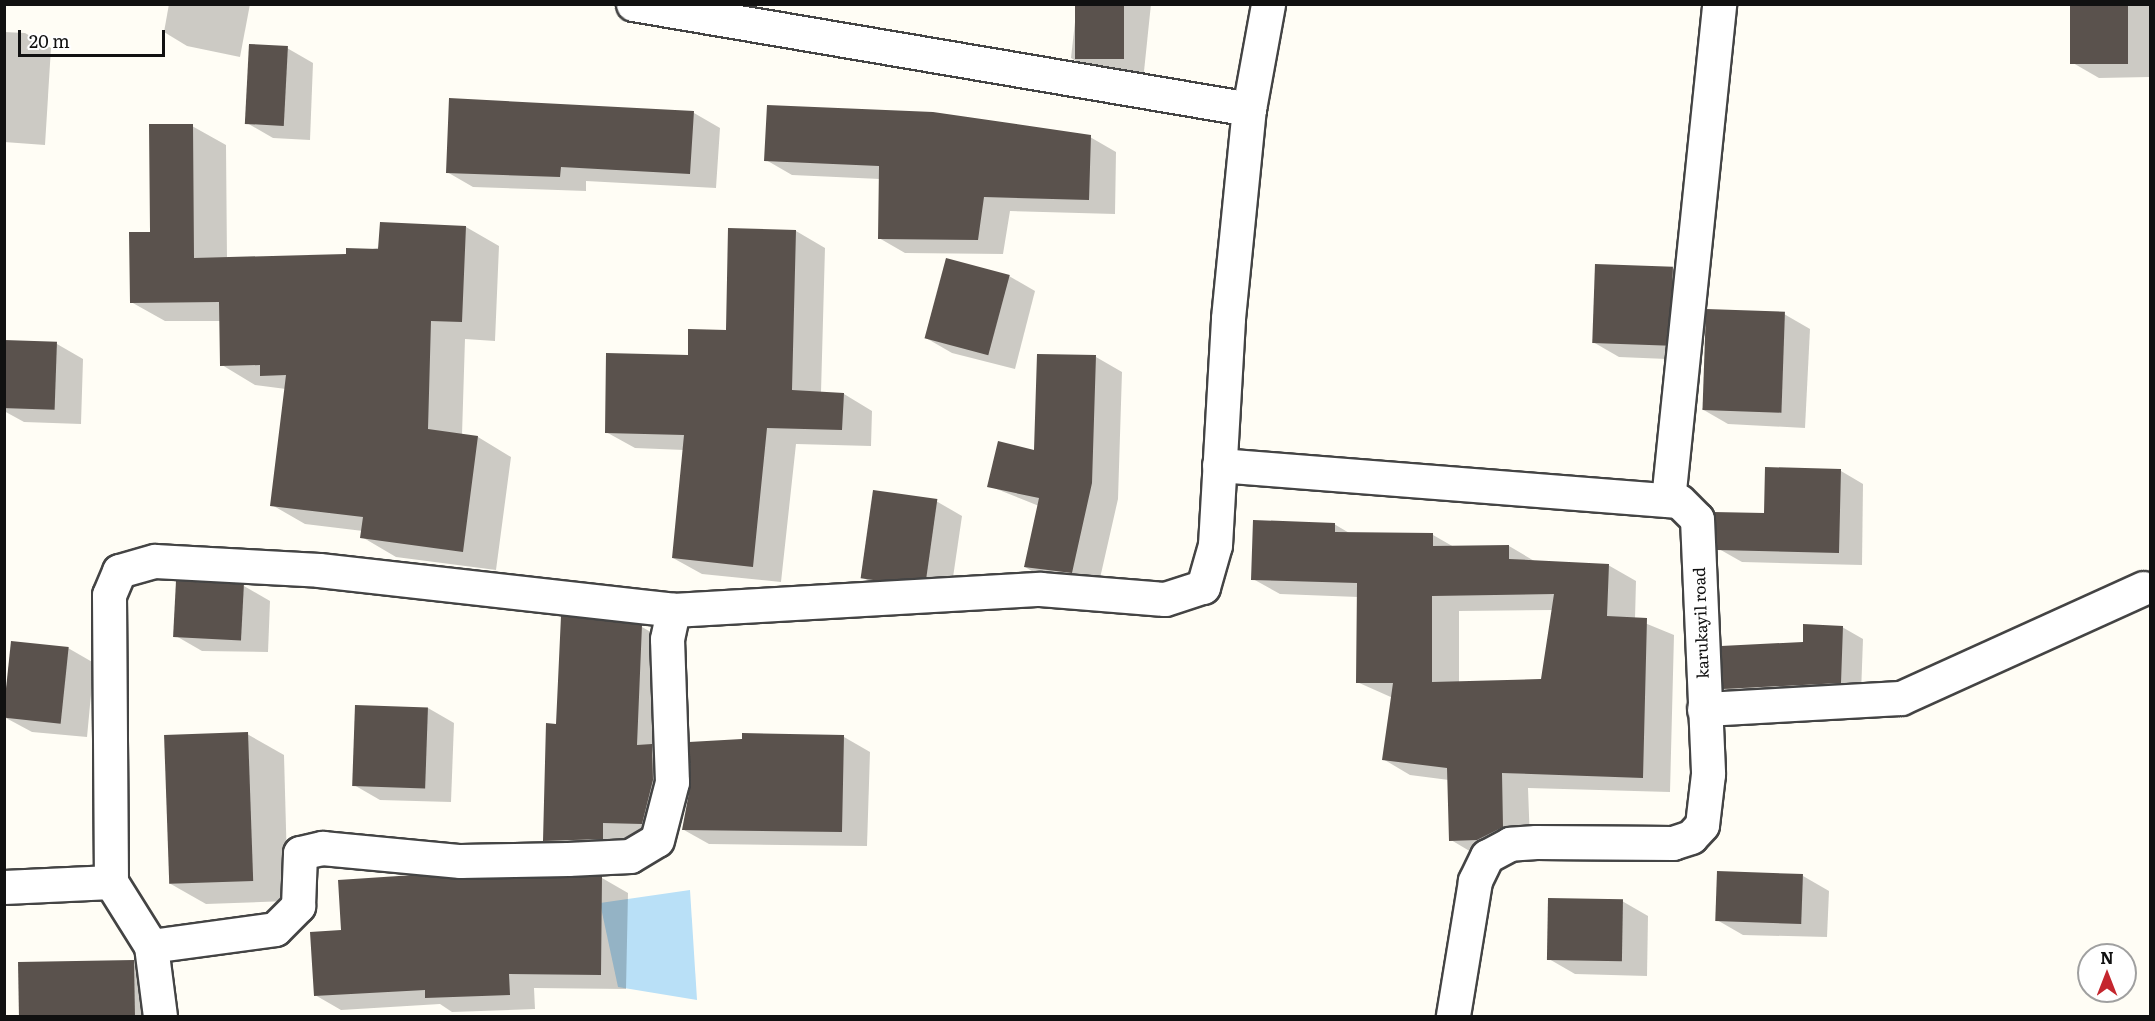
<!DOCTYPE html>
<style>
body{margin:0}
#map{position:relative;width:2155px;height:1021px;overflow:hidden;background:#fffdf5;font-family:Literata,serif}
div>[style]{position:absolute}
.water>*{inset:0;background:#b9e0f7}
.shadow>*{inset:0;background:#0003}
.building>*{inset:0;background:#5a524d;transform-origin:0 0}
.roads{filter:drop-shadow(2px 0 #444) drop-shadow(-2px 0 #444) drop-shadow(0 2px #444) drop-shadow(0 -2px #444)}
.minor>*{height:33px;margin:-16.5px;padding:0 16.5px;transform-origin:16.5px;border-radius:16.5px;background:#fff}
span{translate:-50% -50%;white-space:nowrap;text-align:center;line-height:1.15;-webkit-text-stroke:6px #fff;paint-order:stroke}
.street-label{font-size:16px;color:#111}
.frame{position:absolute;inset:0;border:6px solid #111;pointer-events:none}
.north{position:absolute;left:2077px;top:943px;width:60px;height:60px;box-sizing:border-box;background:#fff;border:2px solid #a0a0a0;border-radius:50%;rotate:0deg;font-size:16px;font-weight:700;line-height:24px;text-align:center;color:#111}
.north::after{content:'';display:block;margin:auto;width:21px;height:27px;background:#c4262e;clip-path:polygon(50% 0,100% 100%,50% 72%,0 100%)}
.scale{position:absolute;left:18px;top:30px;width:147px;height:27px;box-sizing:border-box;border:3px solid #111;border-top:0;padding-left:8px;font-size:18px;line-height:21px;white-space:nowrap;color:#111;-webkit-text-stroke:4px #fff;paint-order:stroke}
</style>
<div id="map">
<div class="water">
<i style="clip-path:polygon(690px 890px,697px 1000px,618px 987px,600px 903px)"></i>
</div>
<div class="shadow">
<i style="clip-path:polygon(169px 4px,250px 4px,240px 57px,187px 46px,164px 32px)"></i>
<i style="clip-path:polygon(1077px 4px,1151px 4px,1143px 81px,1097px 73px,1071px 58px)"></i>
<i style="clip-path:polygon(2072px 4px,2150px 6px,2150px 77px,2099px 78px,2073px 63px)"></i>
<i style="clip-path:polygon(4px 32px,25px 33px,51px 48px,45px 145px,4px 142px)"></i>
<i style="clip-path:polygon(287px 48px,313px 63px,310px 140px,273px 138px,247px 123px)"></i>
<i style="clip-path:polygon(694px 113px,720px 128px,716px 188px,586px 181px,586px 191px,473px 187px,447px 172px)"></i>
<i style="clip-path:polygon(192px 126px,226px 145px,227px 258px,347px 255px,466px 227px,499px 246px,495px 341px,465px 339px,462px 435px,478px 437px,511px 457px,496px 570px,396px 557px,362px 537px,363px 531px,305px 524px,272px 505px,286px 389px,255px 385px,222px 365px,221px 321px,165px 321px,131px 302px)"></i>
<i style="clip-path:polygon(1090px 137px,1116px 152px,1115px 214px,1010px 211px,1003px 254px,905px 253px,879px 238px,880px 179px,792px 175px,766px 160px)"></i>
<i style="clip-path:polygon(729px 230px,796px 231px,825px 248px,821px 393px,844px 394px,872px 411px,871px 446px,796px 444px,781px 582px,702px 574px,673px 558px,684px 450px,635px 448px,606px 432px,689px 357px,728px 331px)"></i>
<i style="clip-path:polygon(1672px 268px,1698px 283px,1691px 360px,1619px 357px,1593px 342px)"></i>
<i style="clip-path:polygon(1009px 276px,1035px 291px,1015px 369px,952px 353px,926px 338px)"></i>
<i style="clip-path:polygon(1784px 314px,1810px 329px,1805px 428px,1728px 424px,1702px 409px)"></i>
<i style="clip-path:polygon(4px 342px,57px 344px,83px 359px,81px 424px,24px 422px,4px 411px)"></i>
<i style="clip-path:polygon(1096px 357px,1122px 372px,1118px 499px,1098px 587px,1051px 582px,1025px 567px,1039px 506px,989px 486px,1035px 452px)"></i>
<i style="clip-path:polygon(1841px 471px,1863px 484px,1862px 565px,1742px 562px,1719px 549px)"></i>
<i style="clip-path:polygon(936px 501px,962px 516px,951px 591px,888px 592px,862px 577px)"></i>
<i style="clip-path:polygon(evenodd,1334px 524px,1351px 534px,1433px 535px,1454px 547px,1509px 546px,1536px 562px,1608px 565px,1636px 581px,1635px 619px,1674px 635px,1670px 792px,1528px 788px,1530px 842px,1478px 856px,1451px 840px,1449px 780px,1410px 775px,1383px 759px,1393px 698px,1357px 682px,1358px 597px,1280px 594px,1253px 579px,1334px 524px,1553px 610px,1542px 680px,1459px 683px,1459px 611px,1553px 610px)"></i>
<i style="clip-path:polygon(244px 586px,270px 601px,268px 652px,202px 651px,176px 636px)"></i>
<i style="clip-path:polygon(642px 627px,668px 642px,668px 838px,629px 838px,628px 853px,570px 855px,544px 840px,558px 725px)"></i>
<i style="clip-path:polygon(1842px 627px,1863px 639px,1861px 694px,1745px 700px,1725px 688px)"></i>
<i style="clip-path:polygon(68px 648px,94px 663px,87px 737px,32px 732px,6px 718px)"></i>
<i style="clip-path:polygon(428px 708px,454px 723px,451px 802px,380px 800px,354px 785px)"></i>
<i style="clip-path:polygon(247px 734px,284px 755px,288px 901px,206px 904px,169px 883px)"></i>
<i style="clip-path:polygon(844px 737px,870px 752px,867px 846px,709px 844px,684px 830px)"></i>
<i style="clip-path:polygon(1803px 876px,1829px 891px,1827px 937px,1743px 935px,1717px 920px)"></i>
<i style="clip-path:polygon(602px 878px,628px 893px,626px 989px,534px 988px,535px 1009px,452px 1012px,440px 1004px,341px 1010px,315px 995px,343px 932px)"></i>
<i style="clip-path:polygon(1622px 901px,1648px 916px,1647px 976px,1575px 974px,1549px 959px)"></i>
<i style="clip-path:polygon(134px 962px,170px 983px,171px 1016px,20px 1016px)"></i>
</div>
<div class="building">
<i style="left:1075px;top:4px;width:49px;height:55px"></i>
<i style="left:2070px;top:4px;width:58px;height:60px"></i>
<i style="left:249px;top:44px;width:39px;height:80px;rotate:3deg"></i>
<i style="clip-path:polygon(449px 98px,694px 111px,690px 174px,561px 167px,560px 177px,446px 173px)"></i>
<i style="clip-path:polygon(767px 105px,933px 112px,1091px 135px,1089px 200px,984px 197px,978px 240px,878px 239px,879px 166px,764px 161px)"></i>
<i style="clip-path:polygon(149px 124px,193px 124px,194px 258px,346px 254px,346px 248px,378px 249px,380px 222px,466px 226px,462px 322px,431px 321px,428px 429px,478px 436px,463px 552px,360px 538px,363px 517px,270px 506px,286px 375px,260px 376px,260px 365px,220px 366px,219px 302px,130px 303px,129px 232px,150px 232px)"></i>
<i style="clip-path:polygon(728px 228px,796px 230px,792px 390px,844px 393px,842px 430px,767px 428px,753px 567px,672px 558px,684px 435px,605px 433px,606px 353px,688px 355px,688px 329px,726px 330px)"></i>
<i style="left:946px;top:258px;width:66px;height:83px;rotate:15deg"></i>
<i style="left:1595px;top:264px;width:78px;height:79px;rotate:2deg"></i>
<i style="left:1706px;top:309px;width:79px;height:101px;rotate:2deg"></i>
<i style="left:4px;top:340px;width:53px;height:68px;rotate:2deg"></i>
<i style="clip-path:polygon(1037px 354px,1096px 355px,1092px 483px,1072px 573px,1024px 567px,1039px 498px,987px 487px,998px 441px,1034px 450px)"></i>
<i style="clip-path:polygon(1765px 467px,1841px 469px,1839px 553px,1717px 550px,1713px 512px,1764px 513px)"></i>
<i style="left:873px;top:490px;width:65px;height:89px;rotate:8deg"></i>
<i style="clip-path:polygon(evenodd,1253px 520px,1335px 523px,1335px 532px,1433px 533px,1433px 546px,1509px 545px,1509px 559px,1609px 564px,1607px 616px,1647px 618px,1643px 778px,1502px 773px,1503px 827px,1477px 840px,1449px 841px,1447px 768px,1382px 760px,1393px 683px,1356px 683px,1357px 583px,1251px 580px,1253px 520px,1554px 594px,1541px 679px,1432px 682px,1432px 596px,1554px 594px)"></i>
<i style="left:176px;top:581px;width:68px;height:56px;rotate:3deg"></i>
<i style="clip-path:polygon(561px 616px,642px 625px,637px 745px,652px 744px,653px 780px,642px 824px,603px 823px,603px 839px,543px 841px,546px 723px,556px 724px)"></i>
<i style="clip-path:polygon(1803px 624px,1843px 626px,1841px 683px,1723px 689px,1721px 646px,1803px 642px)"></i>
<i style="left:11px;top:641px;width:58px;height:77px;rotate:6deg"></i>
<i style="left:355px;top:705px;width:73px;height:81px;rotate:2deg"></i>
<i style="left:248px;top:732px;width:149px;height:84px;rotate:88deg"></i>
<i style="clip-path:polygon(742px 733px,844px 735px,842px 832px,682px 830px,691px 782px,689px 742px,742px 739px)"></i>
<i style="left:1717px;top:871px;width:86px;height:50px;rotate:2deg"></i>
<i style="clip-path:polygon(414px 875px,602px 876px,601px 975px,509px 974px,510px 995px,425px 998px,425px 990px,314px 996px,310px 932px,341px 930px,338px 880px)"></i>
<i style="left:1548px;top:898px;width:75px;height:62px;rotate:1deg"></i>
<i style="left:134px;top:960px;width:57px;height:116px;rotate:89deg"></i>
</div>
<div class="roads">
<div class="minor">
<i style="left:633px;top:4px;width:625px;rotate:9.67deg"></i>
<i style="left:1219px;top:465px;width:461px;rotate:4.5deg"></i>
<i style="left:1679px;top:501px;width:25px;rotate:45deg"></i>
<i style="left:1697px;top:519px;width:255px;rotate:87.5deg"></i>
<i style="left:1708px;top:774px;width:51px;rotate:96.7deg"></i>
<i style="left:1702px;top:825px;width:16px;rotate:133deg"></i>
<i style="left:1691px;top:837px;width:19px;rotate:162deg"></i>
<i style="left:1673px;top:843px;width:137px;rotate:-179.6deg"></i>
<i style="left:1536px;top:842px;width:26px;rotate:176deg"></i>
<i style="left:1510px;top:844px;width:26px;rotate:152deg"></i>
<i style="left:1487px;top:856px;width:28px;rotate:116deg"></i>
<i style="left:1475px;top:881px;width:137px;rotate:99.3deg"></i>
<i style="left:1668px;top:500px;width:499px;rotate:-84.1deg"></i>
<i style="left:1704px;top:709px;width:197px;rotate:-3.2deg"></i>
<i style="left:1901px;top:698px;width:266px;rotate:-24.4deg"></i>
<i style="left:111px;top:882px;width:287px;rotate:-90.4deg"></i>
<i style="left:109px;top:595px;width:26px;rotate:-67deg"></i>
<i style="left:119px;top:571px;width:37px;rotate:-16deg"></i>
<i style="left:155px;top:561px;width:164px;rotate:3.1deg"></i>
<i style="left:319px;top:570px;width:356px;rotate:6.4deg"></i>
<i style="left:673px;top:610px;width:368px;rotate:-3.3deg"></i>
<i style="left:1040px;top:589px;width:125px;rotate:4.6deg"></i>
<i style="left:1165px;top:599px;width:40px;rotate:-18deg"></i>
<i style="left:1203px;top:587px;width:44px;rotate:-74.1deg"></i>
<i style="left:1215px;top:545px;width:227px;rotate:-86.7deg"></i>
<i style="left:1228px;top:318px;width:210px;rotate:-84.3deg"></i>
<i style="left:1249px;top:109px;width:107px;rotate:-79.7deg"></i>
<i style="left:4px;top:887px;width:107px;rotate:-2.7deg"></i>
<i style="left:111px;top:882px;width:75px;rotate:58deg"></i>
<i style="left:151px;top:946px;width:71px;rotate:82.7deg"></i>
<i style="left:151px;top:946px;width:125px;rotate:-7.8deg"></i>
<i style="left:275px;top:929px;width:33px;rotate:-45deg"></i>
<i style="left:298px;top:906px;width:53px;rotate:-87.8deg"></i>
<i style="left:300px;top:853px;width:23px;rotate:-13deg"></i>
<i style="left:322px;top:848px;width:139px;rotate:5.4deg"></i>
<i style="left:460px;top:861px;width:108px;rotate:-1.1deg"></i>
<i style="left:568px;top:859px;width:62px;rotate:-2.8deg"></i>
<i style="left:630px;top:856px;width:31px;rotate:-31deg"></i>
<i style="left:657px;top:840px;width:60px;rotate:-75.5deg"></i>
<i style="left:672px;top:782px;width:143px;rotate:-92deg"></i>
<i style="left:667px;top:639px;width:30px;rotate:-78deg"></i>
</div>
</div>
<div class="street-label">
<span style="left:1700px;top:623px;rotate:-92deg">karukayil road</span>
</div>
<div class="frame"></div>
<div class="north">N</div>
<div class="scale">20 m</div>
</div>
